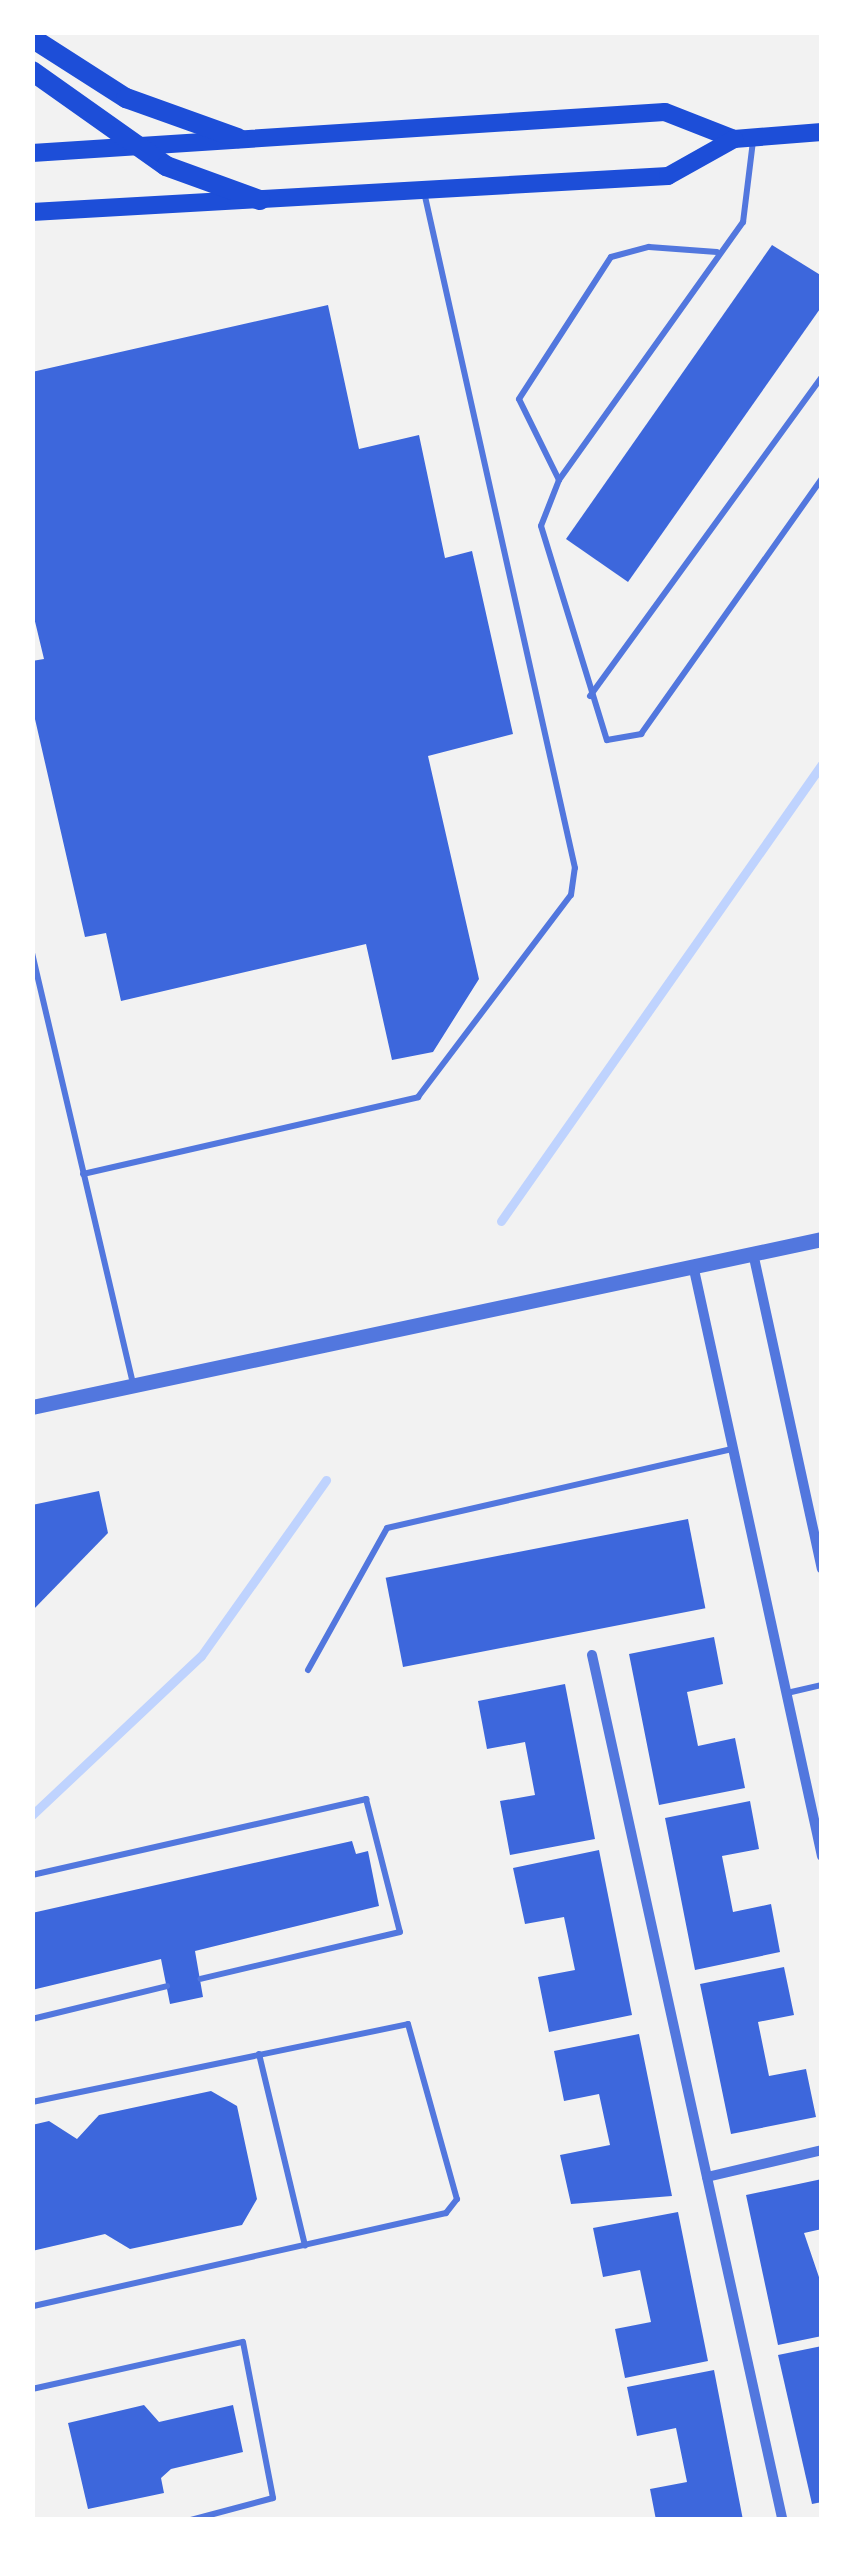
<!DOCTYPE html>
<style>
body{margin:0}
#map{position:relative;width:854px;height:2552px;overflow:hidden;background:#f2f2f2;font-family:Raleway,sans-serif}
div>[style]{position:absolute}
.stream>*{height:9px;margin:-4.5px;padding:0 4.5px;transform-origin:4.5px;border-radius:4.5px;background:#bfd3fe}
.building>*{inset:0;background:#3d67dc;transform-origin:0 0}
.service>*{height:6px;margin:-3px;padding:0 3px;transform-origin:3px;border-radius:3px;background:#5277de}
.minor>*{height:10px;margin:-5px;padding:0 5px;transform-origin:5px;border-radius:5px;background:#5277de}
.tertiary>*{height:15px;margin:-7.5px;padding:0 7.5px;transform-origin:7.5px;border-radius:7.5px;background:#5277de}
.secondary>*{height:18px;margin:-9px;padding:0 9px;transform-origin:9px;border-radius:9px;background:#1d4ed8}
.primary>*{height:20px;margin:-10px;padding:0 10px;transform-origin:10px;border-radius:10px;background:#1d4ed8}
span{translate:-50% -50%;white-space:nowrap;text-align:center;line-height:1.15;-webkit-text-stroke:10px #fff;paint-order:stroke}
.frame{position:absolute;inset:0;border:35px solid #fff;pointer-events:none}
</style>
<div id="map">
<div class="stream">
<i style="left:501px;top:1221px;width:558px;rotate:-54.92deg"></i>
<i style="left:32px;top:1815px;width:232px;rotate:-43.3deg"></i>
<i style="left:201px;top:1656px;width:216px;rotate:-54.6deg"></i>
</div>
<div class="building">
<i style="clip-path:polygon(772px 245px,822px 276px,822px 306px,628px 582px,566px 539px)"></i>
<i style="clip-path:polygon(328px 305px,359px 449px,419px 435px,445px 558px,472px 551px,513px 734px,428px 756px,479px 979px,433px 1052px,392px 1060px,366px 944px,121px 1001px,106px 933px,85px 937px,32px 706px,32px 661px,44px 659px,32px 609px,32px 372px)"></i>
<i style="clip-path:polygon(99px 1491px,108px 1533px,32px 1611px,32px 1505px)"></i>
<i style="left:688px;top:1519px;width:91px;height:308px;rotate:79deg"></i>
<i style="clip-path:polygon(714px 1637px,723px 1684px,687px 1692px,698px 1746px,735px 1738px,745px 1788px,659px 1805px,629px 1654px)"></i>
<i style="clip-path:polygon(565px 1684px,595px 1839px,510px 1855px,500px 1801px,535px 1795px,525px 1742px,487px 1749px,478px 1701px)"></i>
<i style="clip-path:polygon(750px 1801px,759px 1849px,722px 1856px,733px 1912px,771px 1904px,780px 1952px,695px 1970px,665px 1818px)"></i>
<i style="clip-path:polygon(352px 1841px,356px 1854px,368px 1851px,379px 1906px,195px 1951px,203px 1997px,170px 2004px,161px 1959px,32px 1990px,32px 1913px)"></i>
<i style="clip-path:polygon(599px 1850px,632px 2015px,549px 2032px,538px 1977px,575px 1970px,564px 1917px,525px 1924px,513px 1868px)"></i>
<i style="clip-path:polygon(784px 1967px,794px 2015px,758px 2022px,769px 2076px,806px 2069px,816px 2117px,731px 2134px,700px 1984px)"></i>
<i style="clip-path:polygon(639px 2034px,672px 2196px,571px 2204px,560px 2155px,610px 2145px,599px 2094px,564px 2101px,554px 2051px)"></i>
<i style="clip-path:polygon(211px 2091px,237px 2106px,257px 2199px,242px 2225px,130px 2249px,105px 2234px,32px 2251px,32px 2125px,49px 2121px,77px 2139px,99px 2115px)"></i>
<i style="clip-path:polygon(822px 2179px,822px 2229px,804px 2233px,822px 2286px,822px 2336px,778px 2345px,746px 2195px)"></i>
<i style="clip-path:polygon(678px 2212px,708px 2361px,625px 2378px,615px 2329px,651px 2322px,640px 2270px,603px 2277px,593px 2228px)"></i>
<i style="clip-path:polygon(822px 2346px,822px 2502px,812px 2504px,778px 2355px)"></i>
<i style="clip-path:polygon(714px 2370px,743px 2520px,656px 2520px,650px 2489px,687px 2482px,676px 2428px,637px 2436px,627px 2387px)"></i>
<i style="clip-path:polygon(144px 2405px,159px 2422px,233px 2405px,243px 2452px,171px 2469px,161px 2478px,164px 2493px,88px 2509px,68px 2423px)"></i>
</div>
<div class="service">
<i style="left:753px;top:141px;width:82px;rotate:97deg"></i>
<i style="left:743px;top:222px;width:317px;rotate:125.5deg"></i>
<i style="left:559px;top:480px;width:49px;rotate:111.4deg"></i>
<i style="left:541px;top:526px;width:224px;rotate:72.9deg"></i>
<i style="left:607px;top:740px;width:35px;rotate:-10deg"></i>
<i style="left:641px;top:734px;width:314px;rotate:-54.7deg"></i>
<i style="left:559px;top:480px;width:90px;rotate:-116.3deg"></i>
<i style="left:519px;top:399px;width:169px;rotate:-57.1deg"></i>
<i style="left:611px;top:257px;width:39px;rotate:-15deg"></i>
<i style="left:649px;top:247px;width:68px;rotate:4.2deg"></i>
<i style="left:590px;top:696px;width:394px;rotate:-54deg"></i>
<i style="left:32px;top:953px;width:444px;rotate:76.8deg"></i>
<i style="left:83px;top:1174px;width:344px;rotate:-12.9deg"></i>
<i style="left:418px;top:1097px;width:253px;rotate:-52.9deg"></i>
<i style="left:571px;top:895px;width:27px;rotate:-82deg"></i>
<i style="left:575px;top:868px;width:693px;rotate:-102.59deg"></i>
<i style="left:308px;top:1670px;width:162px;rotate:-60.9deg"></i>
<i style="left:387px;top:1528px;width:355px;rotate:-12.9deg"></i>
<i style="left:787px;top:1693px;width:36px;rotate:-13deg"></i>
<i style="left:32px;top:1875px;width:343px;rotate:-12.8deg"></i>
<i style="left:366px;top:1799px;width:137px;rotate:75.7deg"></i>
<i style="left:400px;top:1932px;width:205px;rotate:166.8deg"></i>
<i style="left:32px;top:2019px;width:139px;rotate:-13.7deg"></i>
<i style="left:259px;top:2054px;width:197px;rotate:76.5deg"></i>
<i style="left:32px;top:2102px;width:384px;rotate:-11.7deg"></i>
<i style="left:408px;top:2024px;width:182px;rotate:74.4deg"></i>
<i style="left:457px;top:2199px;width:18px;rotate:128deg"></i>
<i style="left:446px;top:2213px;width:424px;rotate:167.3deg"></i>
<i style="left:32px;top:2389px;width:216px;rotate:-12.6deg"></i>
<i style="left:243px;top:2342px;width:159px;rotate:79.1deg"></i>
<i style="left:273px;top:2498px;width:85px;rotate:165deg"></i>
<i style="left:426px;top:2520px;width:22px"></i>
</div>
<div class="minor">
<i style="left:753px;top:1253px;width:323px;rotate:77.7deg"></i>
<i style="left:693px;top:1265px;width:605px;rotate:77.69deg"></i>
<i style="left:592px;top:1655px;width:884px;rotate:77.58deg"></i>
<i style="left:707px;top:2177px;width:118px;rotate:-13.2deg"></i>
</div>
<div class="tertiary">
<i style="left:32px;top:1407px;width:808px;rotate:-12.01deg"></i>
</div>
<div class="secondary">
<i style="left:32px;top:153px;width:634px;rotate:-3.71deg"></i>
<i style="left:665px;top:112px;width:74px;rotate:21.4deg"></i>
<i style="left:734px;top:139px;width:88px;rotate:-4.5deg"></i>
<i style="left:32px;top:212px;width:637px;rotate:-3.24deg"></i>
<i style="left:668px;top:176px;width:76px;rotate:-29.3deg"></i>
</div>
<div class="primary">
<i style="left:32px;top:38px;width:112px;rotate:32.6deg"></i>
<i style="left:126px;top:98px;width:119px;rotate:19.7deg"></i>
<i style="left:32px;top:71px;width:164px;rotate:35.3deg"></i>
<i style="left:166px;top:166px;width:100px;rotate:19.9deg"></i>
</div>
<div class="frame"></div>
</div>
